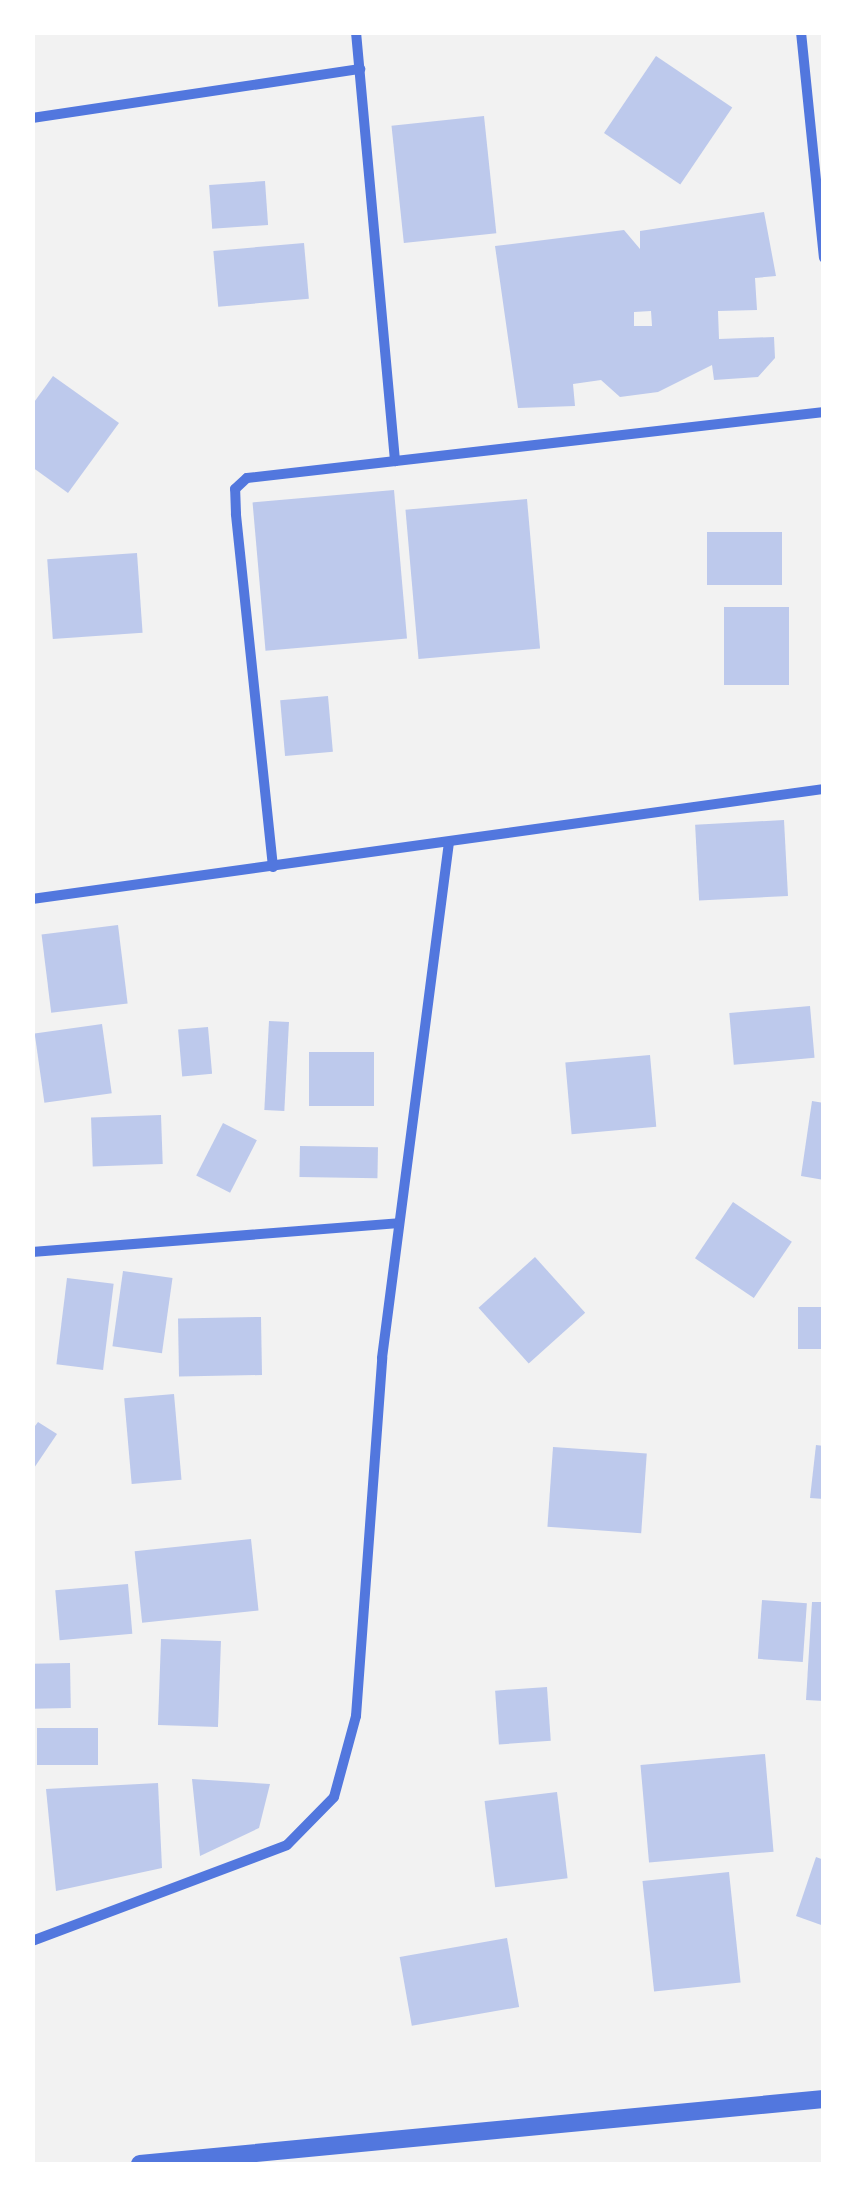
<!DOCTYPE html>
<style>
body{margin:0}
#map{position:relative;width:856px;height:2197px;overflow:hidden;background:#f2f2f2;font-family:Merriweather,serif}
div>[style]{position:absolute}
.building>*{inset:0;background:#bdc9ec;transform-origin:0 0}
.minor>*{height:10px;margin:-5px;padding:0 5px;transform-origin:5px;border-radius:5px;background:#5277de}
.tertiary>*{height:18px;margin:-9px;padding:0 9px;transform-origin:9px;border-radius:9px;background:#5277de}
span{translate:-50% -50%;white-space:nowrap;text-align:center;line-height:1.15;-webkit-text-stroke:10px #fff;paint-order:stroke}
.frame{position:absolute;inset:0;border:35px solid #fff;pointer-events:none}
</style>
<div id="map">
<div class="building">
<i style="left:656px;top:56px;width:92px;height:93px;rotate:34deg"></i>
<i style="left:484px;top:116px;width:118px;height:93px;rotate:84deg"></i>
<i style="left:265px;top:181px;width:44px;height:56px;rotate:86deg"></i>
<i style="clip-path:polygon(evenodd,764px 212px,776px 276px,755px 278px,757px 310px,718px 311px,719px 339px,774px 337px,775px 358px,758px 377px,714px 380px,712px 365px,658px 392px,620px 397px,601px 380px,573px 384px,575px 406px,518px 408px,495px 246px,624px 230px,640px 249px,640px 231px,764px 212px,651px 311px,652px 326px,634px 326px,634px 312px,651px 311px)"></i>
<i style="left:304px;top:243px;width:56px;height:91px;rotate:85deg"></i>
<i style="clip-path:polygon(53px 376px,119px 423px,68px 493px,32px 467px,32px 405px)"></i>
<i style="left:394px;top:490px;width:149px;height:142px;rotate:85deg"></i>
<i style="left:527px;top:499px;width:150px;height:122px;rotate:85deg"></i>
<i style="left:707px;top:532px;width:75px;height:53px"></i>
<i style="left:137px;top:553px;width:80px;height:90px;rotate:86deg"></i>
<i style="left:724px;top:607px;width:65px;height:78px"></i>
<i style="left:328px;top:696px;width:56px;height:48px;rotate:85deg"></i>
<i style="left:784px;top:820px;width:76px;height:89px;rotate:87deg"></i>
<i style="left:118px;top:925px;width:79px;height:77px;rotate:83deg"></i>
<i style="left:810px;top:1006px;width:52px;height:81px;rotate:85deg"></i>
<i style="left:269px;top:1021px;width:20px;height:89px;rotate:3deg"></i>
<i style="left:102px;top:1024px;width:70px;height:68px;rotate:82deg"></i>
<i style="left:208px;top:1027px;width:47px;height:30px;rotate:85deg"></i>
<i style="left:309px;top:1052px;width:65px;height:54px"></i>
<i style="left:650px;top:1055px;width:72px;height:85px;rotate:85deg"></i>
<i style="clip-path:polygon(812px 1101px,824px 1103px,824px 1180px,801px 1176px)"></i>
<i style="left:161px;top:1115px;width:49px;height:70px;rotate:88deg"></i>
<i style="left:223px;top:1123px;width:38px;height:59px;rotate:27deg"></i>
<i style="left:300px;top:1146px;width:78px;height:31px;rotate:1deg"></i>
<i style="left:733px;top:1202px;width:71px;height:68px;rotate:34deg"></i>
<i style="left:535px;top:1257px;width:75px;height:76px;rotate:48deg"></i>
<i style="left:123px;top:1271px;width:50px;height:76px;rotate:8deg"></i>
<i style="left:67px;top:1278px;width:47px;height:87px;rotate:7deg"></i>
<i style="left:824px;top:1307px;width:42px;height:26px;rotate:90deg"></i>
<i style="left:261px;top:1317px;width:58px;height:83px;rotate:89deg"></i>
<i style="left:174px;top:1394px;width:86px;height:50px;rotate:85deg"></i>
<i style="clip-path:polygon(38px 1422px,57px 1434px,32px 1471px,32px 1430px)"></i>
<i style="clip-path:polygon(816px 1445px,824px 1446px,824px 1499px,810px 1498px)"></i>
<i style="left:553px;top:1447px;width:94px;height:80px;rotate:4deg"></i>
<i style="left:251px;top:1539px;width:72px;height:117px;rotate:84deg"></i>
<i style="left:128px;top:1584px;width:50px;height:73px;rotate:85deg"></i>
<i style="left:762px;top:1600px;width:45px;height:59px;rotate:4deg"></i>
<i style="clip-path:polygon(812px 1602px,824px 1602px,824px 1701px,806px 1700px)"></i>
<i style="left:161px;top:1639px;width:60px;height:86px;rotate:2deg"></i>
<i style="left:70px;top:1663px;width:45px;height:38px;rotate:89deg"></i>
<i style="left:547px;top:1687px;width:54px;height:52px;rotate:86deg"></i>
<i style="left:37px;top:1728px;width:61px;height:37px"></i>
<i style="left:765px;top:1754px;width:98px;height:125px;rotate:85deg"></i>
<i style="clip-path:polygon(192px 1779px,270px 1784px,259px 1828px,200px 1856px)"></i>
<i style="clip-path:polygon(158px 1783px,162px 1868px,56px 1891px,46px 1789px)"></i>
<i style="left:557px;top:1792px;width:87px;height:73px;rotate:83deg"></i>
<i style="clip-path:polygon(816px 1857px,824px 1860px,824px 1926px,796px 1916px)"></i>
<i style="left:729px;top:1872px;width:111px;height:87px;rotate:84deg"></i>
<i style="left:507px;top:1938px;width:70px;height:109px;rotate:80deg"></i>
</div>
<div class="minor">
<i style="left:356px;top:32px;width:431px;rotate:84.8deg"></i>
<i style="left:801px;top:32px;width:227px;rotate:84.2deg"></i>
<i style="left:32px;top:118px;width:332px;rotate:-8.5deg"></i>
<i style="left:273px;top:867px;width:355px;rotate:-96deg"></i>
<i style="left:236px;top:514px;width:25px;rotate:-92deg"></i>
<i style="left:235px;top:489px;width:16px;rotate:-43deg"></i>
<i style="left:247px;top:478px;width:581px;rotate:-6.53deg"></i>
<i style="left:32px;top:899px;width:800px;rotate:-7.91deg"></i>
<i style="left:32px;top:1252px;width:368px;rotate:-4.5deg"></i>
<i style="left:32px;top:1941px;width:272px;rotate:-20.6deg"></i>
<i style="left:287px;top:1845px;width:67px;rotate:-45.6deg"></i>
<i style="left:334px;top:1797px;width:84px;rotate:-74.8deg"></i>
<i style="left:356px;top:1716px;width:359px;rotate:-85.8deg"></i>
<i style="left:382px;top:1358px;width:520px;rotate:-82.6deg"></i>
</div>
<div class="tertiary">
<i style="left:140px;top:2164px;width:687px;rotate:-5.43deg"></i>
</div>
<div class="frame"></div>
</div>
